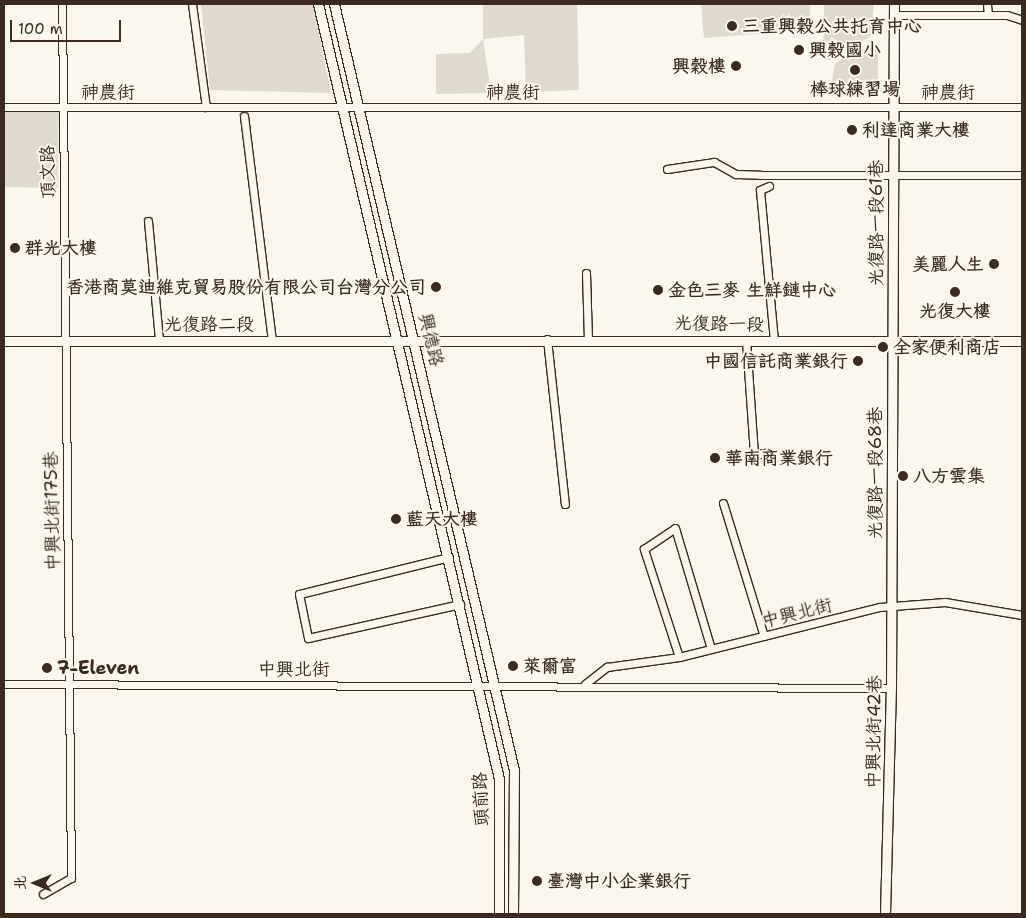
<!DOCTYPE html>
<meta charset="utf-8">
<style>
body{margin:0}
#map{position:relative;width:1026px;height:918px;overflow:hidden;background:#fbf7ec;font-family:"Shantell Sans","LXGW WenKai TC",sans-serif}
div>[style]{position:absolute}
.green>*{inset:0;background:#dfd9ce;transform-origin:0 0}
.roads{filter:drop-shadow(1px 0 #3b2a1e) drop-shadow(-1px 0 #3b2a1e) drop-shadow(0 1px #3b2a1e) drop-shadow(0 -1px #3b2a1e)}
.minor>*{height:7px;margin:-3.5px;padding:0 3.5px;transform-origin:3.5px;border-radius:3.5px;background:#fbf7ec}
.tertiary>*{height:9px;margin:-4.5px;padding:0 4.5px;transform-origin:4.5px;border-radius:4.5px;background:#fbf7ec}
.dots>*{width:14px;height:14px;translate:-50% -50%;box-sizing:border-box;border:2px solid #fbf7ec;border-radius:50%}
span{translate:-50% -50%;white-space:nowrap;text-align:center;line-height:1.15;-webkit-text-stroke:4px #fbf7ec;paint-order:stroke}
.poi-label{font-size:18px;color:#3b2a1e;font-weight:700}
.left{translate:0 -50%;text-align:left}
.right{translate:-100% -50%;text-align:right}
.street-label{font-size:18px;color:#3b2a1e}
.frame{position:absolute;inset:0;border:5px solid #3b2a1e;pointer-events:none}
.north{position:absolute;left:10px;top:858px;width:50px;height:50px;-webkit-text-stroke:4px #fbf7ec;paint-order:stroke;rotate:270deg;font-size:14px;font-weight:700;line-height:20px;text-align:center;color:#3b2a1e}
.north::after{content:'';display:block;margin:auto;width:18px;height:22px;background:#3b2a1e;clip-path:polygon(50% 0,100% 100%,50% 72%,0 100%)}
.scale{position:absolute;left:10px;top:20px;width:111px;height:22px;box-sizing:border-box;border:2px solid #3b2a1e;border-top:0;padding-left:6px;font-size:15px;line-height:18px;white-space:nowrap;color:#3b2a1e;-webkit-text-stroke:4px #fbf7ec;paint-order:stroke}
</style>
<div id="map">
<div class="green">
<i style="clip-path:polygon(201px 4px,313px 4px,331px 93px,210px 90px)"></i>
<i style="clip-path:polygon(483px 4px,577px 4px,579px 90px,526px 92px,524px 35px,483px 39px,491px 93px,436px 94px,436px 54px,470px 53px,483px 39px)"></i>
<i style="clip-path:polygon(701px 4px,810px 4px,811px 30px,704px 38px)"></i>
<i style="clip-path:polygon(824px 4px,874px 4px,870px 37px,850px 48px,831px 37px,831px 60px,823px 60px)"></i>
<i style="clip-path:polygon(856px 49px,878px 49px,878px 93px,830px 92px,835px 64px)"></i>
<i style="left:4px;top:110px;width:55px;height:77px;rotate:1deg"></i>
</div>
<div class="roads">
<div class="minor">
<i style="left:192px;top:4px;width:104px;rotate:82.3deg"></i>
<i style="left:987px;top:4px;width:11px;rotate:85deg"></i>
<i style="left:894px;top:15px;width:113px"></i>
<i style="left:1007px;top:15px;width:16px;rotate:18deg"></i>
<i style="left:4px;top:107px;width:1018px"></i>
<i style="left:244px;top:116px;width:226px;rotate:82.9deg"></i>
<i style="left:667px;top:169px;width:48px;rotate:-8.5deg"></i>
<i style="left:714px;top:162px;width:25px;rotate:29deg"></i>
<i style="left:736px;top:174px;width:24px;rotate:2deg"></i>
<i style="left:760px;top:175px;width:262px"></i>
<i style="left:769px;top:186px;width:10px;rotate:156deg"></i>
<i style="left:760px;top:190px;width:151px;rotate:84.7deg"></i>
<i style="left:148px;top:221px;width:120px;rotate:84.7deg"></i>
<i style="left:586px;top:273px;width:66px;rotate:88.3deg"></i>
<i style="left:547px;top:339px;width:166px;rotate:83.8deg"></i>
<i style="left:746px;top:340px;width:115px;rotate:86deg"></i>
<i style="left:754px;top:455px;width:15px;rotate:-11deg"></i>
<i style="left:723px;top:503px;width:139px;rotate:72.9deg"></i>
<i style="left:449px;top:557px;width:154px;rotate:166.1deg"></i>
<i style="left:299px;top:594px;width:45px;rotate:78.4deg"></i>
<i style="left:308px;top:638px;width:156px;rotate:-12.6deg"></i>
<i style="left:679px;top:657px;width:114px;rotate:-108deg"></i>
<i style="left:644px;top:549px;width:37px;rotate:-34deg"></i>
<i style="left:675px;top:528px;width:126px;rotate:73.4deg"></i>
<i style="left:4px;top:684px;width:887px;rotate:0.26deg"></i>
<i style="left:585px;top:684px;width:28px;rotate:-38deg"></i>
<i style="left:607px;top:667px;width:73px;rotate:-7.9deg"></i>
<i style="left:679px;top:657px;width:207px;rotate:-14deg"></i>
<i style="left:880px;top:607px;width:65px;rotate:-4.4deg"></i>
<i style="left:945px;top:602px;width:78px;rotate:9.6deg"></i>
<i style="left:43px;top:894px;width:32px;rotate:-30deg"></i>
<i style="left:71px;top:878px;width:874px;rotate:-90.59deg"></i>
</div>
<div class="tertiary">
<i style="left:318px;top:4px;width:796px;rotate:76.85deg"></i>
<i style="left:499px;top:779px;width:135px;rotate:90deg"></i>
<i style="left:334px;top:4px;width:787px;rotate:76.78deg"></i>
<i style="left:514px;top:770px;width:144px;rotate:90.4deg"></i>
<i style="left:4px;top:341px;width:1018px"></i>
<i style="left:885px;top:914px;width:226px;rotate:-88.5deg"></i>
<i style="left:891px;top:688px;width:684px;rotate:-89.75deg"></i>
</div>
</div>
<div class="dots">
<i style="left:732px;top:26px;background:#3b2a1e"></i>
<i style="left:799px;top:50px;background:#3b2a1e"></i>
<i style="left:736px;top:66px;background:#3b2a1e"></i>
<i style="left:855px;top:70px;background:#3b2a1e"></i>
<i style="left:852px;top:130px;background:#3b2a1e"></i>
<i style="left:15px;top:248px;background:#3b2a1e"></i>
<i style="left:994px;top:264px;background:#3b2a1e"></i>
<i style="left:436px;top:287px;background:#3b2a1e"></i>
<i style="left:658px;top:290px;background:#3b2a1e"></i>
<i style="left:955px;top:292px;background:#3b2a1e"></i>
<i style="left:883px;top:347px;background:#3b2a1e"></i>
<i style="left:858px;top:361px;background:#3b2a1e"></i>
<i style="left:715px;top:458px;background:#3b2a1e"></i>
<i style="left:903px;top:476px;background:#3b2a1e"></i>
<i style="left:396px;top:519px;background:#3b2a1e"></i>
<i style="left:513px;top:666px;background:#3b2a1e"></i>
<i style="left:47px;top:668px;background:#3b2a1e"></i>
<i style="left:537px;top:881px;background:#3b2a1e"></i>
</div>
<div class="poi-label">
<span class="left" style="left:742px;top:26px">三重興穀公共托育中心</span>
<span class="left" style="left:809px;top:50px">興穀國小</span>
<span class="right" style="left:726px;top:66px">興穀樓</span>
<span style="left:855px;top:89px">棒球練習場</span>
<span class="left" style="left:862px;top:130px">利達商業大樓</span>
<span class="left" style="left:25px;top:248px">群光大樓</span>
<span class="right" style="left:984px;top:264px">美麗人生</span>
<span class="right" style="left:426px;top:287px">香港商莫迪維克貿易股份有限公司台灣分公司</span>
<span class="left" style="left:668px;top:290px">金色三麥 生鮮鏈中心</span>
<span style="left:955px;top:311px">光復大樓</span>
<span class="left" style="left:893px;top:347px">全家便利商店</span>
<span class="right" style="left:848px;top:361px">中國信託商業銀行</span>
<span class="left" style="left:725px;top:458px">華南商業銀行</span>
<span class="left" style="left:913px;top:476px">八方雲集</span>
<span class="left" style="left:406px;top:519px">藍天大樓</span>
<span class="left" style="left:523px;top:666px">萊爾富</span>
<span class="left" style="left:57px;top:668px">7-Eleven</span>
<span class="left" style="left:547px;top:881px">臺灣中小企業銀行</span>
</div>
<div class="street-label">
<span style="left:108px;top:92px">神農街</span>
<span style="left:513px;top:92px">神農街</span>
<span style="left:948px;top:92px">神農街</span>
<span style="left:48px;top:172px;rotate:-91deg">頂文路</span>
<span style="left:876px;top:223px;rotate:-90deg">光復路一段61巷</span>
<span style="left:209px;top:324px">光復路二段</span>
<span style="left:719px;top:324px;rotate:1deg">光復路一段</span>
<span style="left:431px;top:340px;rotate:77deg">興德路</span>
<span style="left:875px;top:473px;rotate:-90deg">光復路一段68巷</span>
<span style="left:52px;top:511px;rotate:-91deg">中興北街175巷</span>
<span style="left:797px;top:613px;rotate:-14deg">中興北街</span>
<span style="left:294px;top:669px">中興北街</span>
<span style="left:874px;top:732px;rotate:-89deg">中興北街42巷</span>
<span style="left:481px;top:799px;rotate:-93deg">頭前路</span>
</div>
<div class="frame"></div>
<div class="north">北</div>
<div class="scale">100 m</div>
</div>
